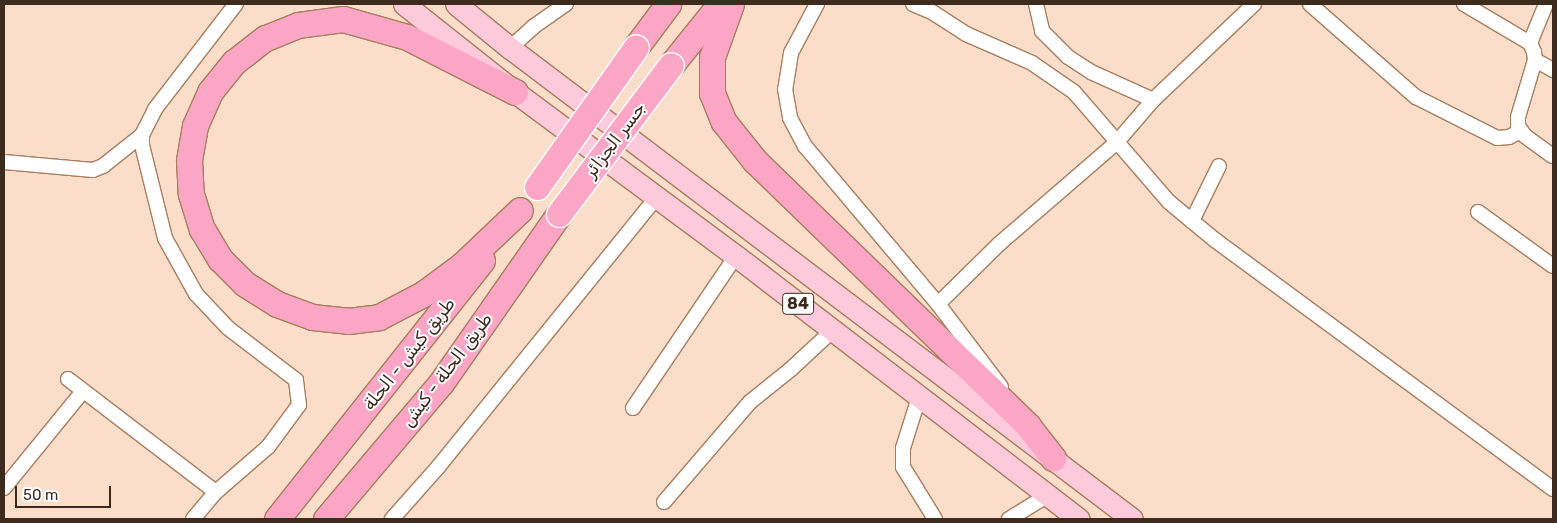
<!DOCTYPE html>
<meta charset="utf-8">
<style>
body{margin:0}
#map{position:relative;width:1557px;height:523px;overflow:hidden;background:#fbdeca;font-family:Rubik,"Noto Naskh Arabic",sans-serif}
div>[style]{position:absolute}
.roads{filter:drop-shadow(1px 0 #a87d5f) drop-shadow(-1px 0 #a87d5f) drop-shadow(0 1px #a87d5f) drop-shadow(0 -1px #a87d5f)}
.street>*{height:14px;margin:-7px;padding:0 7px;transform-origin:7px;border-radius:7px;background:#fff}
.primary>*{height:21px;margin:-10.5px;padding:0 10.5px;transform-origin:10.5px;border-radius:10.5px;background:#fdcadc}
.highway>*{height:25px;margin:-12.5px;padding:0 12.5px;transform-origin:12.5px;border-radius:12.5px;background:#fba6c5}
.bridges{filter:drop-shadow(1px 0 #fff) drop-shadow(-1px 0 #fff) drop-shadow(0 1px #fff) drop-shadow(0 -1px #fff)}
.highway-bridge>*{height:25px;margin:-12.5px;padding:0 12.5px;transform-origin:12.5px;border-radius:12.5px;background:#fba6c5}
span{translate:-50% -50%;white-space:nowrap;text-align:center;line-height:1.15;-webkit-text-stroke:4px #fff;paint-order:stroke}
.shield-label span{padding:1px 4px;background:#fff;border:1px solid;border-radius:4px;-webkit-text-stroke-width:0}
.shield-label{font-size:16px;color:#3d2b1e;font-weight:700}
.street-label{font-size:18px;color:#3d2b1e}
.frame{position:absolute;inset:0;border:5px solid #3d2b1e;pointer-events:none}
.scale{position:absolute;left:15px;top:486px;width:96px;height:22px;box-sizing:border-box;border:2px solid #3d2b1e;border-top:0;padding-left:6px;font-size:15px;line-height:18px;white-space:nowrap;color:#3d2b1e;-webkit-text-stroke:4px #fff;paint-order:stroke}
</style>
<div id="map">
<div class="roads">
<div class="street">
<i style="left:817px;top:4px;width:55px;rotate:118deg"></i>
<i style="left:791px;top:53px;width:36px;rotate:99deg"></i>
<i style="left:785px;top:89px;width:29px;rotate:80deg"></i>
<i style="left:790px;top:118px;width:32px;rotate:62deg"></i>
<i style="left:805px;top:146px;width:207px;rotate:49.9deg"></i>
<i style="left:938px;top:304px;width:104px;rotate:52.8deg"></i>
<i style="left:913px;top:4px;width:21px;rotate:23deg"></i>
<i style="left:932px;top:12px;width:40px;rotate:32.9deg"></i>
<i style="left:966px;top:34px;width:72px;rotate:23.7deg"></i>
<i style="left:1032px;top:63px;width:51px;rotate:34.6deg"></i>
<i style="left:1074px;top:92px;width:145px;rotate:49.2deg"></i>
<i style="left:1169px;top:202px;width:60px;rotate:39.6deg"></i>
<i style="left:1215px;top:240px;width:420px;rotate:36.4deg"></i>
<i style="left:1036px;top:4px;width:28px;rotate:77deg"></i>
<i style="left:1042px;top:31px;width:37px;rotate:45deg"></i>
<i style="left:1068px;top:57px;width:27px;rotate:33deg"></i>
<i style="left:1091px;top:72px;width:68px;rotate:24.3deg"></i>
<i style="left:1310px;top:4px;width:141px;rotate:41.3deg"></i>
<i style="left:1416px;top:97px;width:91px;rotate:26.8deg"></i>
<i style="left:1497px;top:138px;width:12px;rotate:-5deg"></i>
<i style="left:1509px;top:137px;width:13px;rotate:-27deg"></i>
<i style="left:1464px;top:4px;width:77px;rotate:30.6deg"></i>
<i style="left:1530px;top:43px;width:10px;rotate:66deg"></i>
<i style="left:1534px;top:52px;width:8px;rotate:83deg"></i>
<i style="left:1535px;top:60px;width:59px;rotate:106.6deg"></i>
<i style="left:1518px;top:117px;width:9px;rotate:90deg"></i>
<i style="left:1518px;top:126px;width:12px;rotate:55deg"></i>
<i style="left:1525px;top:136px;width:34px;rotate:36deg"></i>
<i style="left:1530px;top:43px;width:42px;rotate:-67.7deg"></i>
<i style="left:510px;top:48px;width:31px;rotate:-42deg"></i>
<i style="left:533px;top:27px;width:40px;rotate:-34.9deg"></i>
<i style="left:1535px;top:60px;width:21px;rotate:29deg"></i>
<i style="left:4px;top:162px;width:89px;rotate:5.1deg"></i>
<i style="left:93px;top:170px;width:11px;rotate:-22deg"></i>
<i style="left:103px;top:166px;width:50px;rotate:-38.5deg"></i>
<i style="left:1478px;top:212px;width:92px;rotate:35.8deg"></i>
<i style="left:1192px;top:221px;width:61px;rotate:-63.9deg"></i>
<i style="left:938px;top:304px;width:86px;rotate:-44.5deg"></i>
<i style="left:999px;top:244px;width:156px;rotate:-40.8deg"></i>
<i style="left:1117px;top:142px;width:55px;rotate:-49.4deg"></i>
<i style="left:1153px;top:100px;width:139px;rotate:-43.5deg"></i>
<i style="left:68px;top:379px;width:186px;rotate:37.4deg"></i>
<i style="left:919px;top:397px;width:53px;rotate:107.4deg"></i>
<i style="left:903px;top:448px;width:19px;rotate:90deg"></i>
<i style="left:903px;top:467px;width:61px;rotate:58.4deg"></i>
<i style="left:633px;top:408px;width:184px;rotate:-55.9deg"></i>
<i style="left:4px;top:488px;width:125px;rotate:-50.8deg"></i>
<i style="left:664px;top:502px;width:132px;rotate:-49.3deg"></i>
<i style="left:750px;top:402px;width:53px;rotate:-38.8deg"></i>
<i style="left:791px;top:369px;width:56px;rotate:-42.8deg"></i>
<i style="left:193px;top:519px;width:35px;rotate:-50deg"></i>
<i style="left:216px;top:492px;width:69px;rotate:-40.9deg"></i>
<i style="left:268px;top:447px;width:52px;rotate:-53.6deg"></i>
<i style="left:299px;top:405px;width:25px;rotate:-97deg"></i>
<i style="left:296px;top:380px;width:86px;rotate:-142.6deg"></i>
<i style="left:228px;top:328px;width:47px;rotate:-133.3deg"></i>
<i style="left:196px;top:294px;width:64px;rotate:-119deg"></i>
<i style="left:165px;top:238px;width:96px;rotate:-103.9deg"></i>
<i style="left:142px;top:145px;width:10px;rotate:-90deg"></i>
<i style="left:142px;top:135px;width:29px;rotate:-63deg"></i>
<i style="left:155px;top:109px;width:133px;rotate:-52.4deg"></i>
<i style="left:392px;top:519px;width:71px;rotate:-48.4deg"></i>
<i style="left:439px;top:466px;width:346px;rotate:-51deg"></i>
<i style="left:1009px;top:519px;width:46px;rotate:-31.6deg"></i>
</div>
<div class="primary">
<i style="left:404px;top:4px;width:142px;rotate:38.4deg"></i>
<i style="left:515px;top:92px;width:275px;rotate:36.6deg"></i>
<i style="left:736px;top:256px;width:432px;rotate:37.5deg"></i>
<i style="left:456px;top:4px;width:70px;rotate:39.2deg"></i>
<i style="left:510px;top:48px;width:780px;rotate:37.13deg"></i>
</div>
<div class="highway">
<i style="left:731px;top:4px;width:56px;rotate:109.7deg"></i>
<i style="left:712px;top:57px;width:36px;rotate:90deg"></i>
<i style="left:712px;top:93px;width:31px;rotate:68deg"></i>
<i style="left:724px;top:122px;width:50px;rotate:51.5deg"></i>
<i style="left:755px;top:161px;width:380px;rotate:44.1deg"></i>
<i style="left:1028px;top:426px;width:41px;rotate:52deg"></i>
<i style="left:636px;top:47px;width:54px;rotate:-53.3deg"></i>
<i style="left:671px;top:65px;width:78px;rotate:-51.2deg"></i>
<i style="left:515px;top:92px;width:121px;rotate:-153deg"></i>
<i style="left:407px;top:37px;width:66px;rotate:-164.3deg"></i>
<i style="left:343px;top:19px;width:45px;rotate:172.4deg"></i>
<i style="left:298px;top:25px;width:35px;rotate:158deg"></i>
<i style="left:265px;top:38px;width:39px;rotate:142deg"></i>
<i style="left:234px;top:62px;width:38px;rotate:129deg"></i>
<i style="left:210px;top:92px;width:37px;rotate:114deg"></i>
<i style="left:195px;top:126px;width:35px;rotate:100deg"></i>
<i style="left:189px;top:160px;width:34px;rotate:87deg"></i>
<i style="left:191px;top:194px;width:37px;rotate:73deg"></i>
<i style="left:202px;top:229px;width:35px;rotate:59deg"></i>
<i style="left:220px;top:259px;width:35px;rotate:45deg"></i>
<i style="left:245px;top:284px;width:38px;rotate:32deg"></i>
<i style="left:277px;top:304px;width:37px;rotate:20deg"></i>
<i style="left:312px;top:317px;width:36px;rotate:6deg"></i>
<i style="left:348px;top:321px;width:31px;rotate:-7deg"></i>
<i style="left:379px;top:317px;width:50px;rotate:-27.6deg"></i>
<i style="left:423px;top:294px;width:47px;rotate:-36.4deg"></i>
<i style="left:461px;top:266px;width:81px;rotate:-43.5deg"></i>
<i style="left:277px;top:519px;width:330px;rotate:-51.6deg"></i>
<i style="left:326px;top:519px;width:178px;rotate:-49.8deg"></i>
<i style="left:441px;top:383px;width:206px;rotate:-55.1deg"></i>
</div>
</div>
<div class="bridges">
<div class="highway-bridge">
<i style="left:537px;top:187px;width:171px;rotate:-54.7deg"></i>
<i style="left:559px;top:214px;width:186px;rotate:-53.1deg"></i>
</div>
</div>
<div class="shield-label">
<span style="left:798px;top:304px">84</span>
</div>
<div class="street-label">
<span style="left:615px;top:140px;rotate:-53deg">جسر الجزائر</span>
<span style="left:409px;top:354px;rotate:-52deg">طريق كيش - الحلة</span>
<span style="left:447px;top:370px;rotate:-53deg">طريق الحلة - كيش</span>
</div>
<div class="frame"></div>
<div class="scale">50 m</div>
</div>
